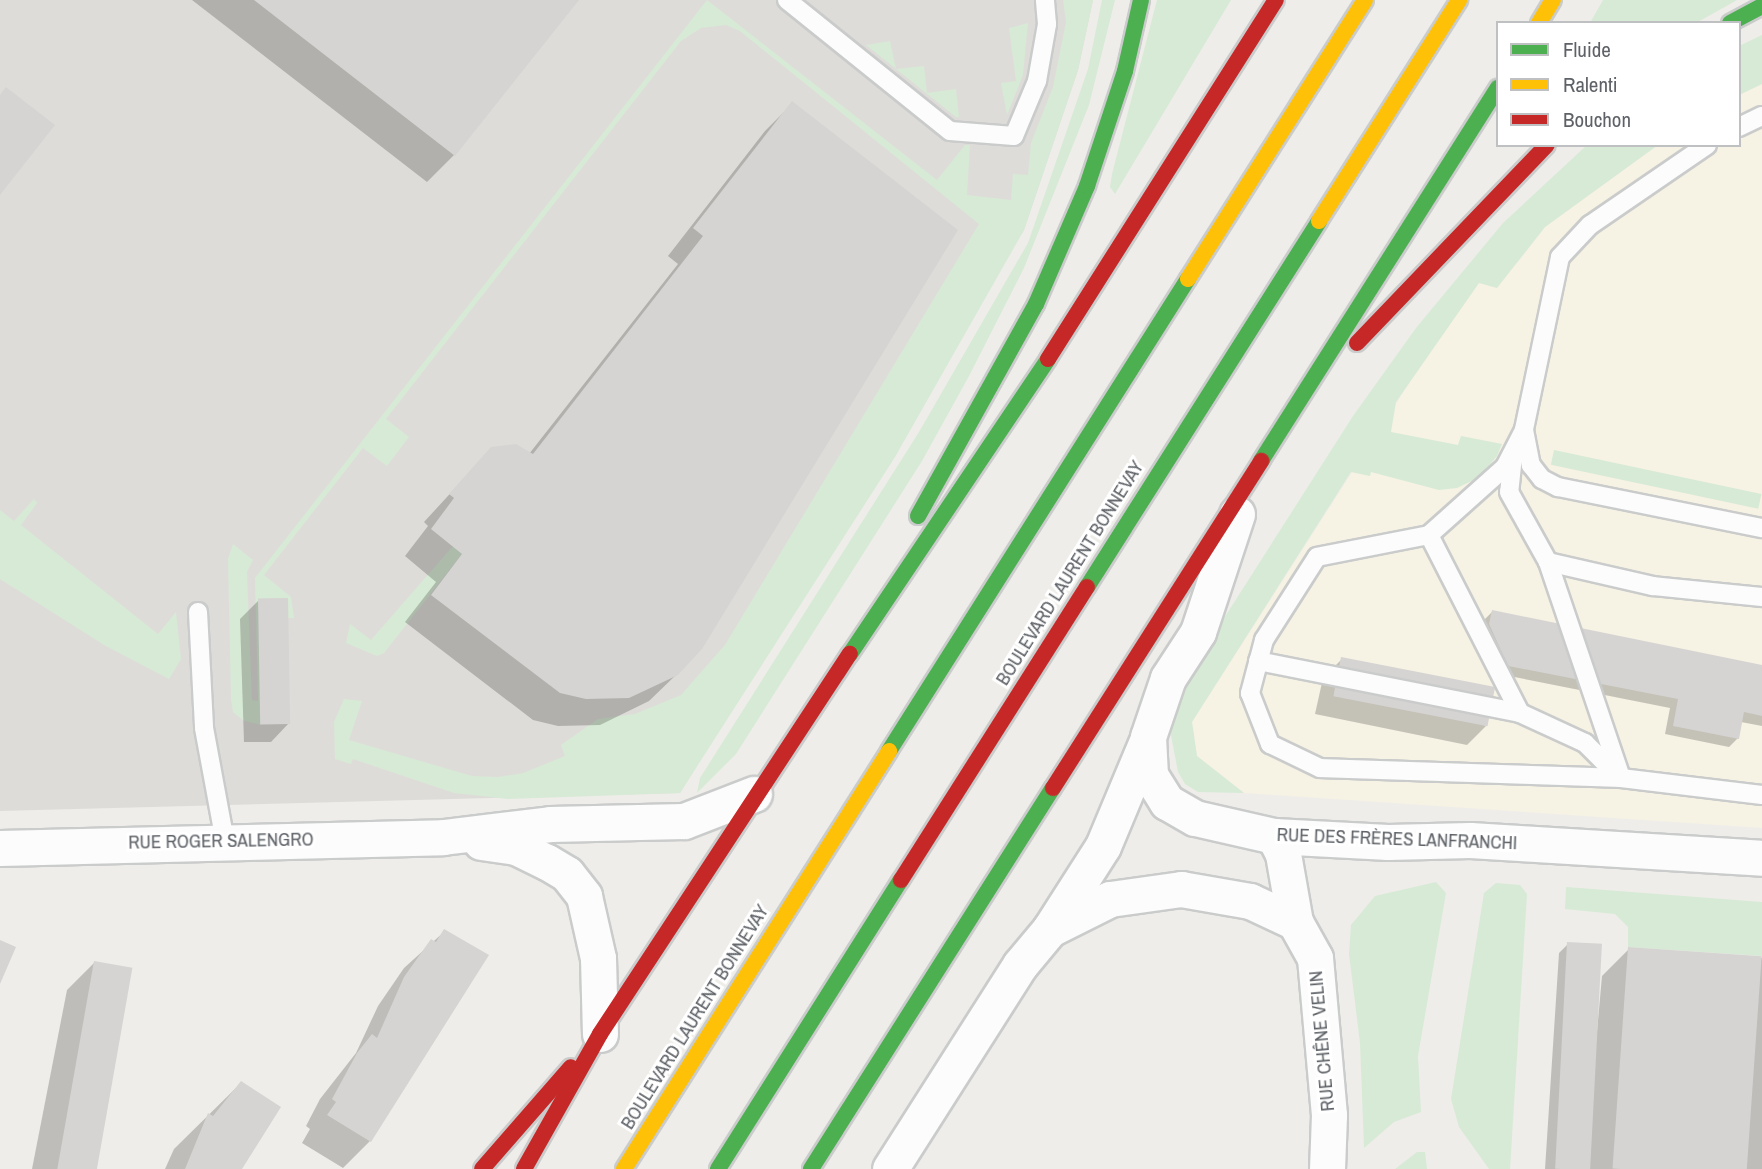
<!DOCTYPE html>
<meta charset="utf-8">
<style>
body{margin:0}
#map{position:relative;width:1762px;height:1169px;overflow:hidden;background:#eeede9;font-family:"Archivo Narrow",sans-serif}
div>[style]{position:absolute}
.commercial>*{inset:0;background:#f6f2e4}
.industrial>*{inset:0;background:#dedcd9}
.green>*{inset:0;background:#d7ead5;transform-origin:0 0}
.shadow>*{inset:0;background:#0003}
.building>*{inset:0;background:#d5d4d2;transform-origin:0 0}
.roads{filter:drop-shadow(2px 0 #cacbcb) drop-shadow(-2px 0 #cacbcb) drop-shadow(0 2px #cacbcb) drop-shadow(0 -2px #cacbcb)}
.lane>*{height:18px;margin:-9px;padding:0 9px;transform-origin:9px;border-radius:9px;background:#fcfcfc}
.street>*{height:35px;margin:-17.5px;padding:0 17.5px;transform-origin:17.5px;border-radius:17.5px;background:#fcfcfc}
.fast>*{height:16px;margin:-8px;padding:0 8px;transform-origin:8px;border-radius:8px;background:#4caf50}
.slow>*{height:16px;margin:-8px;padding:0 8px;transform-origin:8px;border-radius:8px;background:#ffc107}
.jam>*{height:16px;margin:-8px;padding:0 8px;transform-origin:8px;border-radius:8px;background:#c62828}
span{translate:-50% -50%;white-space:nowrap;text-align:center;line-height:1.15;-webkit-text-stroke:6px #fff;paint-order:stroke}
.street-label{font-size:19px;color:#5e6267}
.legend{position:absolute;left:1496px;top:21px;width:245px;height:126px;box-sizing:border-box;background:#fff;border:2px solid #bfc0c2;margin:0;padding:9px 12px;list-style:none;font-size:21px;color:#5e6267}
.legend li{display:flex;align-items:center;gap:14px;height:35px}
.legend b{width:35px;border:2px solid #bfc0c2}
</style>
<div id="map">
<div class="commercial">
<i style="clip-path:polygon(1762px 84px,1762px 828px,1244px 793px,1197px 756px,1192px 722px,1449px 321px,1479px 283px,1518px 262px,1545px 227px,1658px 145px,1739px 145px,1739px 95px)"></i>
</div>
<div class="industrial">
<i style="clip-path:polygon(0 0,1093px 0,1078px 70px,1024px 230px,680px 793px,0 811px)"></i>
</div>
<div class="green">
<i style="clip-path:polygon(707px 0,937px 180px,965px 145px,970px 145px,967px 195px,1011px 200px,1013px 174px,1028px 175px,1031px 143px,1053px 87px,1066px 22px,1063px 0,1093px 0,1078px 70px,1024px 230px,895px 457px,680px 793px,508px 799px,454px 793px,353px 759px,351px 764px,335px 759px,334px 722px,344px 699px,362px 701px,349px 740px,472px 776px,498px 777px,523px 773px,565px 756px,561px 745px,598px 719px,635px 714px,681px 695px,725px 645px,979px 224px,740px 31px,726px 25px,701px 28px,681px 41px,386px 419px,409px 437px,387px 466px,363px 448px,264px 575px,291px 597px,294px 618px,288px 618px,287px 598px,258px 599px,262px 725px,244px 721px,233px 712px,231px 699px,228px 559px,233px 544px,253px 560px,247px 572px,252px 700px,258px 701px,255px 578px)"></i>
<i style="clip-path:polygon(1102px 0,1115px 0,1089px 105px,1024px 268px,969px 376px,922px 461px,736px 754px,697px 793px,700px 778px,919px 432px,1028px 243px,1088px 69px)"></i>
<i style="clip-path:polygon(1157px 0,1231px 0,1115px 194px,1110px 187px,1112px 174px)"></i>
<i style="clip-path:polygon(1603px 0,1737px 0,1696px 23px,1590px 23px)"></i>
<i style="clip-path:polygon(1028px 23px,1023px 75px,1007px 115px,1001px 83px,1016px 81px,1009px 28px)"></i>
<i style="clip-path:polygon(1762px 35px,1762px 84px,1739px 95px,1739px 46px)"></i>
<i style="clip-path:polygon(890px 41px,896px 69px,924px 66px,927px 93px,956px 89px,959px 117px,956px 117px,866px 45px)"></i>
<i style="clip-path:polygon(1587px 145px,1658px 145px,1545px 227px,1497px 288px,1479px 283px,1396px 402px,1391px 432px,1458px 445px,1461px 436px,1502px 444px,1497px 456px,1480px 477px,1457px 488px,1439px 490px,1371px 472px,1370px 476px,1351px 472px,1192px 722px,1197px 756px,1244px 793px,1198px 792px,1185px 784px,1178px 772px,1170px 730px,1183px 684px,1196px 662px,1353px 416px,1416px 328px,1503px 223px)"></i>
<i style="left:1554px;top:450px;width:212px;height:15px;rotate:12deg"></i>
<i style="clip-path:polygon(34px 499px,37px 503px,21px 525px,158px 634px,176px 612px,181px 659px,169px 679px,104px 645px,0 579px,0 510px,14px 521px)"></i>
<i style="clip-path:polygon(453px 546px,462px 554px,384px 653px,377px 656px,346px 643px,350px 624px,371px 640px)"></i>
<i style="clip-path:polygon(1436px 882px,1446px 893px,1418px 1056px,1421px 1112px,1394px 1122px,1364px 1148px,1360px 1043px,1349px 954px,1351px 925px,1375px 896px)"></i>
<i style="clip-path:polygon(1496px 883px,1520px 885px,1527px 894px,1510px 1169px,1489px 1169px,1459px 1127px,1451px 1099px,1484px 893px)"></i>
<i style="clip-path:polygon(1566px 887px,1762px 902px,1762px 956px,1628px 947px,1628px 927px,1615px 914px,1565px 909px)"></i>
<i style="clip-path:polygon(1417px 1152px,1425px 1152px,1427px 1169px,1395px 1169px)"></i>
</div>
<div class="shadow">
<i style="clip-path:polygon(192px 0,577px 0,454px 155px,427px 182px)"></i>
<i style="clip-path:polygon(792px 104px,677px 674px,649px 701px,600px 725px,558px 726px,533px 720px,405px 622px,436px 582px,405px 556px,428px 526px,424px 522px,492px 448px,529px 454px,678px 264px,668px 256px,765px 131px)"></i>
<i style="clip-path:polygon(259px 600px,289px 723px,271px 742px,244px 742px,240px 619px)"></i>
<i style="clip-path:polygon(1492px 612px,1762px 667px,1762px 726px,1741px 722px,1738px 738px,1729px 747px,1665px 734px,1670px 708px,1499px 674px,1480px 634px,1483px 621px)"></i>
<i style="clip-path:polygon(1342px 659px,1486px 726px,1467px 745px,1315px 714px,1323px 678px)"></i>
<i style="clip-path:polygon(445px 931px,370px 1141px,343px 1168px,302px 1143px,310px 1129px,306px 1126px,320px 1099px,356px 1053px,378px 1006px,404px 968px)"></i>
<i style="clip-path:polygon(1568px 944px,1588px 1131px,1602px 976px,1629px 949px,1762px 958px,1762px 1169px,1545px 1169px,1559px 953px)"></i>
<i style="clip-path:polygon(94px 963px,89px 1169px,32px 1169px,67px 990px)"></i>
<i style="clip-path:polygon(241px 1083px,240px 1169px,165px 1169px,174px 1149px)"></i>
</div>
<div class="building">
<i style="clip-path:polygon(254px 0,579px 0,455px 156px)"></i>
<i style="clip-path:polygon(6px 87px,55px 125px,0 195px,0 95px)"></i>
<i style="clip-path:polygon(792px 101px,958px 230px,702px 649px,678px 675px,629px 698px,586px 699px,560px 693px,431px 595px,462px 554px,431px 529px,454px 498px,449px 494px,491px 447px,516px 444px,533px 454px,703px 236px,693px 228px)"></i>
<i style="left:288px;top:598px;width:126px;height:30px;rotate:89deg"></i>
<i style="clip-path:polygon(1492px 610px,1762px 665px,1762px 716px,1744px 712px,1739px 739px,1673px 726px,1678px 699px,1508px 666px,1489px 624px)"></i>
<i style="left:1341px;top:657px;width:157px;height:40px;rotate:11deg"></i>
<i style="clip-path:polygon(444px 929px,489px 955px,371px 1142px,327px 1115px,336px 1102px,332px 1099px,357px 1053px,372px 1034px,377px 1038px,404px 977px,431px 939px,436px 942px)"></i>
<i style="clip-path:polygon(0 940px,16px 947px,0 984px)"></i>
<i style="left:1567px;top:942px;width:35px;height:227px;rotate:3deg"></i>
<i style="left:1628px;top:947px;width:134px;height:222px;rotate:4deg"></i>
<i style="left:94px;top:961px;width:39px;height:212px;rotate:10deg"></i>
<i style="clip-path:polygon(241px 1081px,281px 1107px,242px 1169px,185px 1169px,208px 1113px,213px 1116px)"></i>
</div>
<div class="roads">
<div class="lane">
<i style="left:787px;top:0;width:209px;rotate:38.8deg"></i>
<i style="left:950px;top:131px;width:64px;rotate:4.5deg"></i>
<i style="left:1014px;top:136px;width:60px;rotate:-67.3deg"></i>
<i style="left:1037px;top:81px;width:58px;rotate:-80deg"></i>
<i style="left:1047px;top:24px;width:24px;rotate:-95deg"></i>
<i style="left:1739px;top:127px;width:25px;rotate:-26deg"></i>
<i style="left:1707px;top:145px;width:142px;rotate:145.6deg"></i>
<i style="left:1590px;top:225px;width:44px;rotate:133.2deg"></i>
<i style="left:1560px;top:257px;width:177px;rotate:101.8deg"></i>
<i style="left:1524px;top:430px;width:36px;rotate:79deg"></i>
<i style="left:1531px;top:465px;width:18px;rotate:52deg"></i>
<i style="left:1542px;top:479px;width:18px;rotate:27deg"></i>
<i style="left:1558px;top:487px;width:208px;rotate:11.4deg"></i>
<i style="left:1524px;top:430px;width:42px;rotate:117.2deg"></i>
<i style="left:1505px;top:467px;width:102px;rotate:138.2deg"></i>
<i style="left:1429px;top:535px;width:114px;rotate:168.9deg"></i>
<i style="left:1317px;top:557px;width:98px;rotate:122.6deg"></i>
<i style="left:1264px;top:640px;width:55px;rotate:104.8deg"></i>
<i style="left:1250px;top:693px;width:55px;rotate:68.6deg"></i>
<i style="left:1270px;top:744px;width:55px;rotate:25.6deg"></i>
<i style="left:1320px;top:768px;width:301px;rotate:1.9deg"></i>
<i style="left:1513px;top:456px;width:36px;rotate:96deg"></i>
<i style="left:1509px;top:492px;width:80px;rotate:60.9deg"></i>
<i style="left:1548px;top:562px;width:228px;rotate:71.3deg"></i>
<i style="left:1621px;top:778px;width:142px;rotate:6.9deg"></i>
<i style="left:1429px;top:535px;width:200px;rotate:62.9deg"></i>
<i style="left:1548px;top:562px;width:108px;rotate:12.9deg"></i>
<i style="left:1653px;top:586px;width:110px;rotate:5.8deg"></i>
<i style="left:198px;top:612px;width:116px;rotate:87deg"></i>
<i style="left:204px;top:728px;width:115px;rotate:79.5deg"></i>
<i style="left:1258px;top:661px;width:267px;rotate:11.2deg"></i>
<i style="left:1520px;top:713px;width:72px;rotate:24.8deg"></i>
<i style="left:1585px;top:743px;width:47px;rotate:45deg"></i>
</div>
<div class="street">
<i style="left:1237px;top:514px;width:124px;rotate:108.3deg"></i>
<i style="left:1198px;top:632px;width:55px;rotate:123.1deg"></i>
<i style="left:1168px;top:678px;width:62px;rotate:108.7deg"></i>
<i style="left:1148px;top:737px;width:38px;rotate:87deg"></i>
<i style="left:1150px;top:775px;width:32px;rotate:58deg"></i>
<i style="left:1167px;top:802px;width:32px;rotate:30deg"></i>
<i style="left:1195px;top:818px;width:81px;rotate:12.8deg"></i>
<i style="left:1274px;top:836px;width:114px;rotate:3deg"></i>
<i style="left:1388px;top:842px;width:82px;rotate:-1.4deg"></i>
<i style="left:1470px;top:840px;width:293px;rotate:3.5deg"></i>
<i style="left:1274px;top:836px;width:20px;rotate:63deg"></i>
<i style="left:1283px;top:854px;width:69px;rotate:80deg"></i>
<i style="left:1295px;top:922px;width:41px;rotate:60.9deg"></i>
<i style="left:1315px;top:958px;width:158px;rotate:84.9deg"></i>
<i style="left:1329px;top:1115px;width:54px;rotate:92.1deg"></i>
<i style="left:481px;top:842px;width:35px;rotate:8deg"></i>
<i style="left:516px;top:847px;width:34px;rotate:26deg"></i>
<i style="left:547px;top:862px;width:23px;rotate:31deg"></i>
<i style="left:567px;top:874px;width:28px;rotate:52deg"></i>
<i style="left:584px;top:896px;width:64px;rotate:77.3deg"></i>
<i style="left:598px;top:958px;width:76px;rotate:88.5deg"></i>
<i style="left:0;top:848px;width:443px;rotate:-1.4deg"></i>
<i style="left:443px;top:837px;width:108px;rotate:-6.9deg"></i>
<i style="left:550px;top:824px;width:134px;rotate:-1.3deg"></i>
<i style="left:684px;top:821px;width:75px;rotate:-21.1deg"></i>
<i style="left:1050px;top:929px;width:98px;rotate:-57.4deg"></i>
<i style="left:1103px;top:846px;width:112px;rotate:-67.3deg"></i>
<i style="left:890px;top:1169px;width:242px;rotate:-57.5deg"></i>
<i style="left:1020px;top:965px;width:47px;rotate:-50.2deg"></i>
<i style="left:1050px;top:929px;width:67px;rotate:-26.6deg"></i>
<i style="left:1110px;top:899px;width:72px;rotate:-8deg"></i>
<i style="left:1181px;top:889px;width:70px;rotate:9.9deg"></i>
<i style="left:1250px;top:901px;width:50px;rotate:25deg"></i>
</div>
<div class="fast">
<i style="left:1730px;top:23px;width:36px;rotate:-28deg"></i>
<i style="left:1261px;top:461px;width:442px;rotate:-57.6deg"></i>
<i style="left:918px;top:516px;width:243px;rotate:-60.9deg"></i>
<i style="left:1036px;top:304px;width:129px;rotate:-66.6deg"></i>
<i style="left:1087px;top:186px;width:121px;rotate:-71.7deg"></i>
<i style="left:1125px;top:71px;width:73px;rotate:-77.3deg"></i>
<i style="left:1087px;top:587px;width:433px;rotate:-57.6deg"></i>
<i style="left:850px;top:654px;width:355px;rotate:-56.1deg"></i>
<i style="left:889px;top:751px;width:559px;rotate:-57.65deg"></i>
<i style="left:718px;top:1169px;width:342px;rotate:-57.7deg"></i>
<i style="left:811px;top:1169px;width:451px;rotate:-57.6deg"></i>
</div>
<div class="slow">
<i style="left:1539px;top:23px;width:27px;rotate:-59deg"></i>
<i style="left:1319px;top:221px;width:262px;rotate:-57.6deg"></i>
<i style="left:1188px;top:279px;width:330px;rotate:-57.6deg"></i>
<i style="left:624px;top:1169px;width:495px;rotate:-57.6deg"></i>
</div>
<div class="jam">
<i style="left:1357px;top:343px;width:274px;rotate:-46.2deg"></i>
<i style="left:1048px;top:359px;width:425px;rotate:-57.6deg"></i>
<i style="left:1053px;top:788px;width:388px;rotate:-57.5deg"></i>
<i style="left:901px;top:880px;width:347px;rotate:-57.6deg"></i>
<i style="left:482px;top:1169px;width:135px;rotate:-48.9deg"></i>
<i style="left:524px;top:1169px;width:155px;rotate:-60.6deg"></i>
<i style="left:600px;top:1034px;width:455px;rotate:-56.7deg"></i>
</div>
</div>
<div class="street-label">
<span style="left:1070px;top:573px;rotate:-58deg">BOULEVARD LAURENT BONNEVAY</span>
<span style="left:1397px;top:839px;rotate:2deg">RUE DES FRÈRES LANFRANCHI</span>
<span style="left:221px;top:841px;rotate:-1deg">RUE ROGER SALENGRO</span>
<span style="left:695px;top:1017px;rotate:-58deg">BOULEVARD LAURENT BONNEVAY</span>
<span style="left:1322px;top:1041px;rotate:-95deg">RUE CHÊNE VELIN</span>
</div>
<ul class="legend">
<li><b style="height:9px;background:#4caf50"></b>Fluide</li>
<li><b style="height:9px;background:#ffc107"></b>Ralenti</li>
<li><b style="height:9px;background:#c62828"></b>Bouchon</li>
</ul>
</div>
